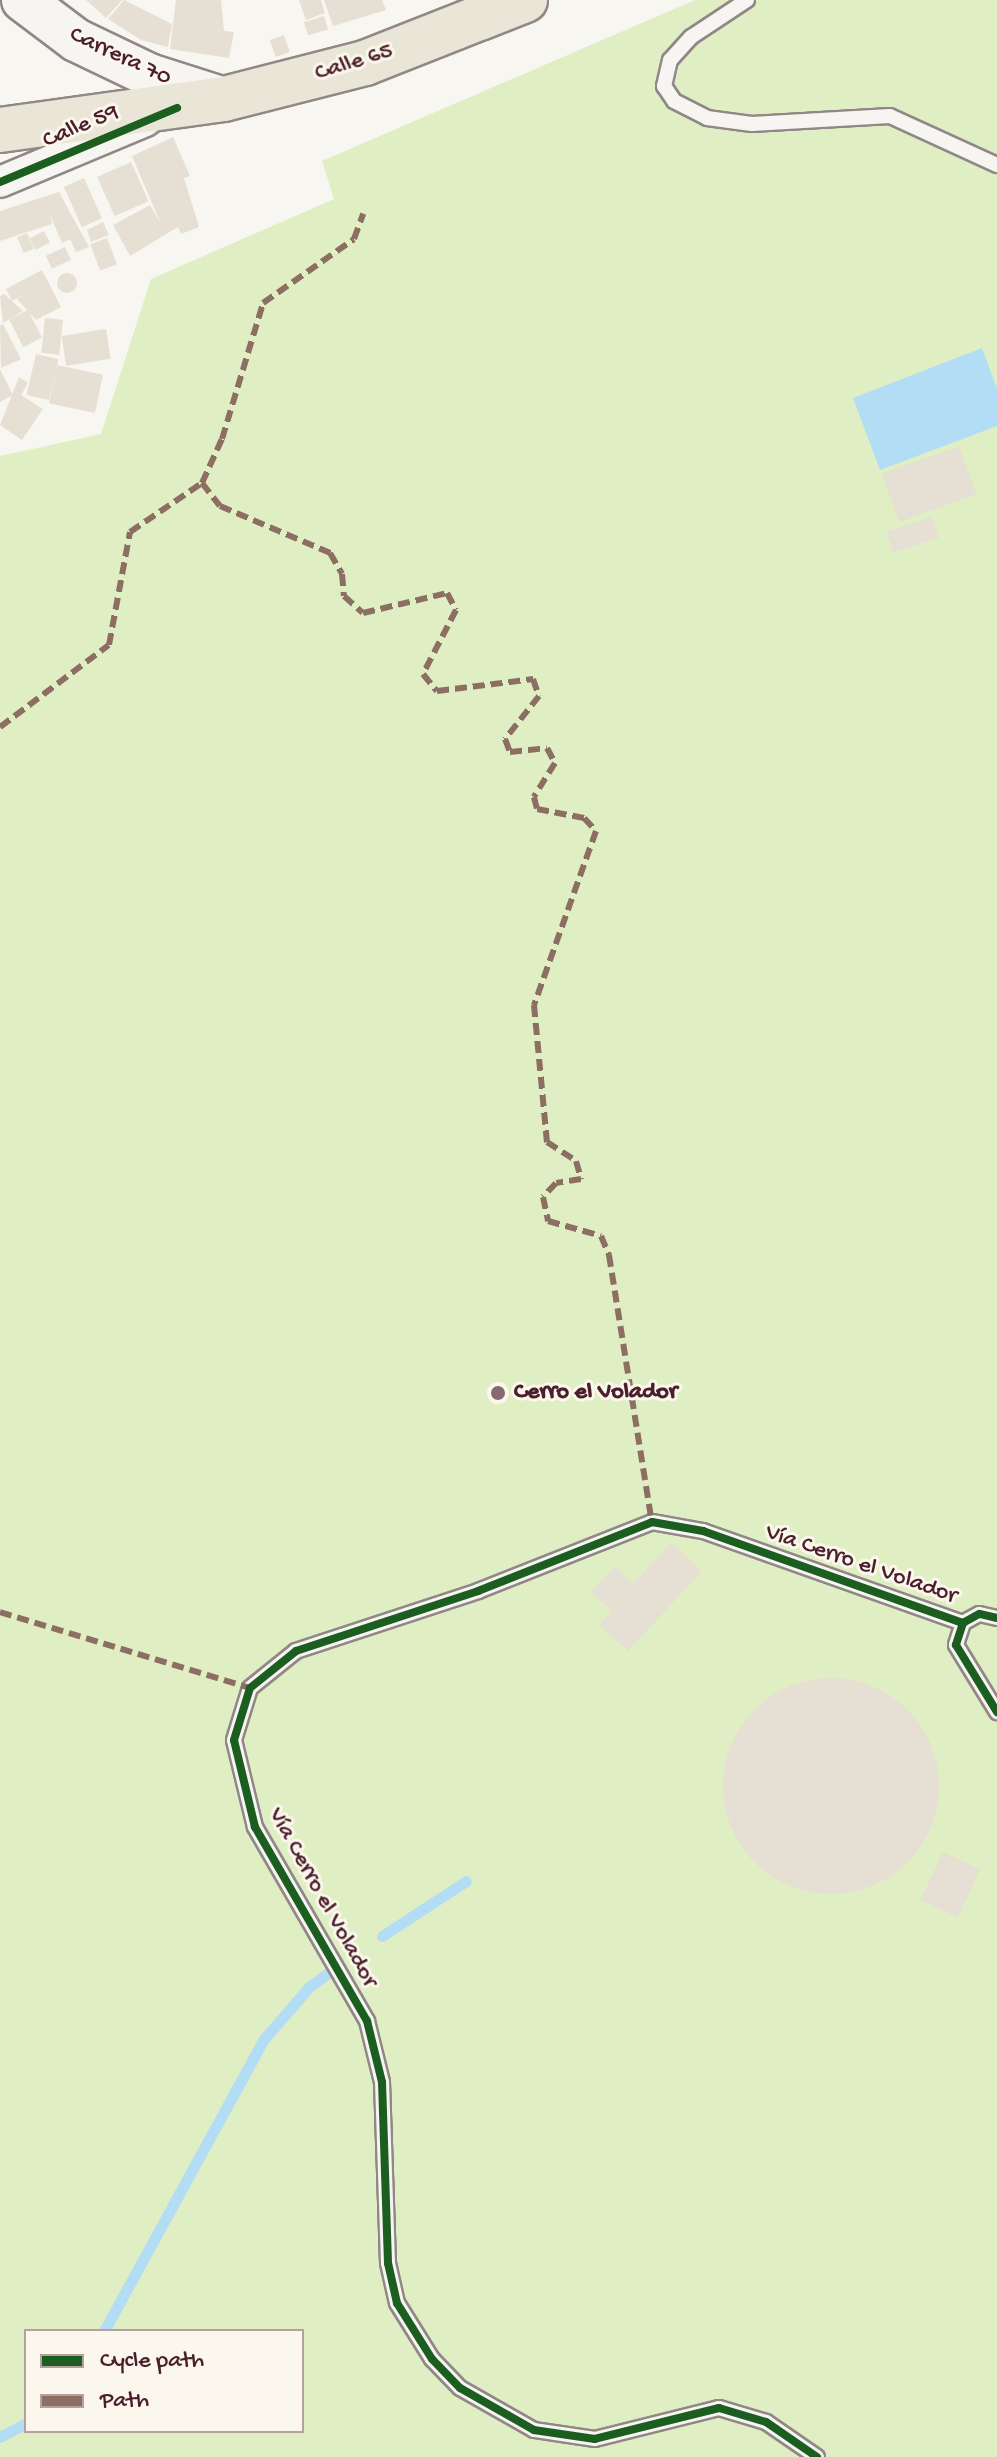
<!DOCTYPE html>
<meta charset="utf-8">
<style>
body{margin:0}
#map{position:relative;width:997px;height:2457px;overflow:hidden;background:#f8f6f0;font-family:"Gochi Hand",sans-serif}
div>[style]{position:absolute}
.green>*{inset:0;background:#e0eec3}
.water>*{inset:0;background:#b3ddf4}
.stream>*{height:11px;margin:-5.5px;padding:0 5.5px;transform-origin:5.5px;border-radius:5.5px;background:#b3ddf4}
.building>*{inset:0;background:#e6dfd3;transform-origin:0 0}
.round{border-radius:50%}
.roads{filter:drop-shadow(2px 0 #918787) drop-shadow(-2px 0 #918787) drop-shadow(0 2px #918787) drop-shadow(0 -2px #918787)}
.service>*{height:14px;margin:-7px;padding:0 7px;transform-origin:7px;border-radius:7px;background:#f6f5f1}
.minor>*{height:30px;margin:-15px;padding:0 15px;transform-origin:15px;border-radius:15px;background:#f6f5f1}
.secondary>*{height:42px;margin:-21px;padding:0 21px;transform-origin:21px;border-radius:21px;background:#f6f5f1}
.trunk>*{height:44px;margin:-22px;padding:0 22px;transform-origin:22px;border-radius:22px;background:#eae6d7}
.quiet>*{height:6px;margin-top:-3px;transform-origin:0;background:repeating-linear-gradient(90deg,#8d6e63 0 12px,transparent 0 18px)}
.cycleway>*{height:8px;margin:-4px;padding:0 4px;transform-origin:4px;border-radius:4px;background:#1b5e20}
.dots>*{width:22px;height:22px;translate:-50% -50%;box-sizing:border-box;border:4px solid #fbf7ec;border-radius:50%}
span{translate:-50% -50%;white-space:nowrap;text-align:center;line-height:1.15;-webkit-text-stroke:6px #fbf7ec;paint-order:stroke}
.street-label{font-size:24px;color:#4a1f2b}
.poi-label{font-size:24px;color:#4a1f2b;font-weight:700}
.left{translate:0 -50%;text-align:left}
.legend{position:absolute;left:24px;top:2329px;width:280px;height:104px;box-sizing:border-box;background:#fbf7ec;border:2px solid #b4a19f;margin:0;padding:10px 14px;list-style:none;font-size:24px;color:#4a1f2b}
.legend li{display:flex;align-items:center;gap:16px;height:40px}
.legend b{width:40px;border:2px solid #b4a19f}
</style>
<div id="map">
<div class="green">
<i style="clip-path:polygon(evenodd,695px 0,997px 0,997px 2457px,0 2457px,0 456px,101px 434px,151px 279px,334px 199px,322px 161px,695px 0,26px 2331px,302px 2331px,302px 2431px,26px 2431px,26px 2331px)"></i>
</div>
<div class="water">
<i style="clip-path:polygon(982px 348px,997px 389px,997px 426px,880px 470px,853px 398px)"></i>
</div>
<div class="stream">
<i style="left:382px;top:1936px;width:100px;rotate:-33.2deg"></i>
<i style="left:104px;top:2331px;width:333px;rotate:-61.3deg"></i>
<i style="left:264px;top:2039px;width:69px;rotate:-49.1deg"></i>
<i style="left:309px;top:1987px;width:27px;rotate:-36deg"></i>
<i style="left:0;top:2437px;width:30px;rotate:-28deg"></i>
</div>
<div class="building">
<i style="clip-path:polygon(86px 0,122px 0,106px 18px)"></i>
<i style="clip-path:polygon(124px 0,172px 24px,168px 47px,141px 40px,108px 19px)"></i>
<i style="clip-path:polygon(176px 0,221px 0,224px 31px,234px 32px,229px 58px,170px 49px)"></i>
<i style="clip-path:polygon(299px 0,321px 0,325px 13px,306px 20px)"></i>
<i style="clip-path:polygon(324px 0,382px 0,386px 10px,333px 26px)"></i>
<i style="left:324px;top:16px;width:14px;height:21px;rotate:73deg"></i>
<i style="left:284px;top:35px;width:18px;height:15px;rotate:71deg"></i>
<i style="clip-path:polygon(173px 137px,190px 176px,184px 178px,199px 227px,181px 234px,178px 227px,130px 256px,113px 225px,150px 205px,161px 224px,132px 156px)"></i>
<i style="left:131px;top:162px;width:43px;height:37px;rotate:66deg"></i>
<i style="left:84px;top:178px;width:44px;height:22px;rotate:66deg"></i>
<i style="clip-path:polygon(59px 192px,89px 247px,76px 252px,70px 239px,62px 243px,50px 215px,52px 224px,0 241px,0 211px)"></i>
<i style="clip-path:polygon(103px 222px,109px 235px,91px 242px,87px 230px)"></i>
<i style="left:44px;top:231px;width:13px;height:16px;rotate:63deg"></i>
<i style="left:27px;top:233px;width:17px;height:11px;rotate:66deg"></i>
<i style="left:107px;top:238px;width:28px;height:18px;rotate:69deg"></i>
<i style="left:65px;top:247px;width:14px;height:21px;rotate:65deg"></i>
<i style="clip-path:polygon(42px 270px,61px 307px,36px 320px,17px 299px,23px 295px,12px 301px,6px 289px)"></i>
<i class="round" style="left:57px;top:273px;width:20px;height:20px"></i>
<i style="clip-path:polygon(4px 294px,23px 311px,3px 323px,0 296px)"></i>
<i style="left:28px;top:310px;width:31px;height:21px;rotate:63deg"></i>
<i style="left:45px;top:318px;width:18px;height:35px;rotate:6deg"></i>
<i style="clip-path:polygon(3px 324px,21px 359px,1px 368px,0 325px)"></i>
<i style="left:106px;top:329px;width:30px;height:45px;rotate:81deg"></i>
<i style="left:36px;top:354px;width:23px;height:42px;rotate:13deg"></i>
<i style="left:57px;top:365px;width:47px;height:39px;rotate:12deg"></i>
<i style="clip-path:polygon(0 369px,13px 395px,0 402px)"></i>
<i style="clip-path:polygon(19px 377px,28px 383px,21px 395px,43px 409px,22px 440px,0 425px)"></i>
<i style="left:959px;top:446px;width:51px;height:82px;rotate:70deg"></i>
<i style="left:932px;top:517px;width:22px;height:48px;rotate:72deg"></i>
<i style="clip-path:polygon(671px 1543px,702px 1571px,628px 1651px,599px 1625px,612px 1611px,591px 1592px,615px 1566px,633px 1584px)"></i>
<i class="round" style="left:723px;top:1678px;width:216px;height:216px"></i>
<i style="left:943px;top:1852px;width:41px;height:53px;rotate:25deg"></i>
</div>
<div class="roads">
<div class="service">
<i style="left:747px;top:0;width:67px;rotate:146.5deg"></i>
<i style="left:691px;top:37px;width:31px;rotate:132deg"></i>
<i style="left:670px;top:60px;width:27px;rotate:103deg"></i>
<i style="left:664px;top:86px;width:18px;rotate:56deg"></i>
<i style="left:674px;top:101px;width:37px;rotate:27deg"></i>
<i style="left:707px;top:118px;width:45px;rotate:7.6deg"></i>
<i style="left:752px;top:124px;width:138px;rotate:-3.3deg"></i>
<i style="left:890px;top:116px;width:118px;rotate:24.6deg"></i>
<i style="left:997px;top:1618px;width:18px;rotate:-167deg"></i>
<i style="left:979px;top:1614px;width:18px;rotate:151deg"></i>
<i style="left:963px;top:1623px;width:23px;rotate:108deg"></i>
<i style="left:956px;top:1645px;width:79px;rotate:58.5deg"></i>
<i style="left:817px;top:2457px;width:62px;rotate:-145.5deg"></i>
<i style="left:766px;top:2422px;width:49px;rotate:-163.4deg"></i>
<i style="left:719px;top:2408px;width:128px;rotate:166deg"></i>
<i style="left:595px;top:2439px;width:62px;rotate:-171.6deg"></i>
<i style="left:534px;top:2430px;width:85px;rotate:-150.4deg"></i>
<i style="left:460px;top:2388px;width:40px;rotate:-134deg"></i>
<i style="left:432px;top:2359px;width:66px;rotate:-122deg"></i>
<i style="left:397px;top:2303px;width:41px;rotate:-102.7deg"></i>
<i style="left:388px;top:2263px;width:181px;rotate:-91.9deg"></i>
<i style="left:382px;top:2082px;width:63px;rotate:-103.8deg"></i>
<i style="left:367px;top:2021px;width:224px;rotate:-120deg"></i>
<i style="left:255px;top:1827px;width:89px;rotate:-103.6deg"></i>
<i style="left:234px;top:1740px;width:54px;rotate:-72.9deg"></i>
<i style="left:250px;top:1688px;width:59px;rotate:-38.8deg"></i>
<i style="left:296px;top:1651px;width:192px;rotate:-18.2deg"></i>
<i style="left:478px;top:1591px;width:187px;rotate:-21.6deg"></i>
<i style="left:652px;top:1522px;width:52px;rotate:10deg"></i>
<i style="left:703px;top:1531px;width:276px;rotate:19.5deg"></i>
</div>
<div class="minor">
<i style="left:0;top:182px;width:158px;rotate:-22.7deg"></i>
</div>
<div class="secondary">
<i style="left:23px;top:0;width:66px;rotate:37deg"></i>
<i style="left:76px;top:40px;width:81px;rotate:25.6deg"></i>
<i style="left:149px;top:75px;width:79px;rotate:17.7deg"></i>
</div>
<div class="trunk">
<i style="left:0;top:130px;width:226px;rotate:-7.9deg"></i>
<i style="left:224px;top:99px;width:146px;rotate:-14.3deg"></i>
<i style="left:365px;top:63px;width:172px;rotate:-21.5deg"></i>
</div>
</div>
<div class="quiet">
<i style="left:202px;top:483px;width:29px;rotate:52deg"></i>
<i style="left:220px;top:506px;width:120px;rotate:23.1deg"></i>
<i style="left:330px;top:553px;width:24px;rotate:60deg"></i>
<i style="left:342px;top:574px;width:22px;rotate:85deg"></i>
<i style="left:344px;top:596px;width:25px;rotate:42deg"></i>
<i style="left:363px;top:613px;width:86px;rotate:-13.4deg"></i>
<i style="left:447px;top:593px;width:19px;rotate:62deg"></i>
<i style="left:456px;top:610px;width:72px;rotate:117.3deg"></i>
<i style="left:423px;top:674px;width:22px;rotate:51deg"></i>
<i style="left:437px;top:691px;width:97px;rotate:-7.1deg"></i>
<i style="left:533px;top:679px;width:18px;rotate:71deg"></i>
<i style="left:539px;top:696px;width:55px;rotate:128.3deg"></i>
<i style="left:505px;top:739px;width:14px;rotate:69deg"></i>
<i style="left:510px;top:752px;width:37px;rotate:-6deg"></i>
<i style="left:547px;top:748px;width:17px;rotate:62deg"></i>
<i style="left:555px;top:763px;width:40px;rotate:122deg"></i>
<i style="left:534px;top:797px;width:12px;rotate:76deg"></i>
<i style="left:537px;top:809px;width:48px;rotate:10.8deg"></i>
<i style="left:584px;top:818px;width:18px;rotate:47deg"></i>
<i style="left:596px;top:831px;width:185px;rotate:109.6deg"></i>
<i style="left:534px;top:1005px;width:138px;rotate:84.6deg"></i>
<i style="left:547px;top:1142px;width:35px;rotate:33deg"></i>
<i style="left:576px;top:1161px;width:19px;rotate:74deg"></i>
<i style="left:581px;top:1179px;width:25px;rotate:171deg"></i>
<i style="left:556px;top:1183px;width:19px;rotate:133deg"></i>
<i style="left:543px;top:1197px;width:25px;rotate:78deg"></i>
<i style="left:548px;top:1221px;width:55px;rotate:15.8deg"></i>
<i style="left:601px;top:1236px;width:21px;rotate:67deg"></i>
<i style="left:609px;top:1255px;width:270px;rotate:80.9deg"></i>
<i style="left:0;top:727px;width:136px;rotate:-37deg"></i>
<i style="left:109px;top:645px;width:115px;rotate:-79.5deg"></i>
<i style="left:130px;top:532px;width:87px;rotate:-34.2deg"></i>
<i style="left:202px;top:483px;width:48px;rotate:-65.6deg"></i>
<i style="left:222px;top:439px;width:142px;rotate:-73.2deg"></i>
<i style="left:263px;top:303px;width:111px;rotate:-35.1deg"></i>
<i style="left:354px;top:239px;width:27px;rotate:-70deg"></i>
<i style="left:0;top:1612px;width:261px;rotate:16.9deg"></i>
</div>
<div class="cycleway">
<i style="left:0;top:182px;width:192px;rotate:-22.7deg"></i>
<i style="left:997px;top:1618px;width:18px;rotate:-167deg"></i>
<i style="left:979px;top:1614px;width:18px;rotate:151deg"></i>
<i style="left:963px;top:1623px;width:23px;rotate:108deg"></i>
<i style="left:956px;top:1645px;width:79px;rotate:58.5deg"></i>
<i style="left:817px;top:2457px;width:62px;rotate:-145.5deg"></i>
<i style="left:766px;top:2422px;width:49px;rotate:-163.4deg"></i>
<i style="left:719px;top:2408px;width:128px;rotate:166deg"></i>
<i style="left:595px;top:2439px;width:62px;rotate:-171.6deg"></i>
<i style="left:534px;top:2430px;width:85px;rotate:-150.4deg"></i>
<i style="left:460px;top:2388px;width:40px;rotate:-134deg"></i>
<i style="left:432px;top:2359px;width:66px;rotate:-122deg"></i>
<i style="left:397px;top:2303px;width:41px;rotate:-102.7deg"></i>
<i style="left:388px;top:2263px;width:181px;rotate:-91.9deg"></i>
<i style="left:382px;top:2082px;width:63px;rotate:-103.8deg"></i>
<i style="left:367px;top:2021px;width:224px;rotate:-120deg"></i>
<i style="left:255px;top:1827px;width:89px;rotate:-103.6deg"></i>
<i style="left:234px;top:1740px;width:54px;rotate:-72.9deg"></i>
<i style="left:250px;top:1688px;width:59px;rotate:-38.8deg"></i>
<i style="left:296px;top:1651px;width:192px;rotate:-18.2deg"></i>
<i style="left:478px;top:1591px;width:187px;rotate:-21.6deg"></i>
<i style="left:652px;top:1522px;width:52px;rotate:10deg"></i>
<i style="left:703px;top:1531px;width:276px;rotate:19.5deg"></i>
</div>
<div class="dots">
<i style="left:498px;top:1393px;background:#876a70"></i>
</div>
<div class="street-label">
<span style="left:120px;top:57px;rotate:25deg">Carrera 70</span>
<span style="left:354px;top:63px;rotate:-17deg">Calle 65</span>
<span style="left:81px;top:127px;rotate:-23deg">Calle 59</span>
<span style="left:861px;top:1565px;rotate:19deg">Vía Cerro el Volador</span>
<span style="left:322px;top:1898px;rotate:61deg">Vía Cerro el Volador</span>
</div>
<div class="poi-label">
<span class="left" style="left:514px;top:1393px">Cerro el Volador</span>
</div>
<ul class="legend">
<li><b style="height:10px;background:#1b5e20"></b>Cycle path</li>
<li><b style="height:10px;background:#8d6e63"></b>Path</li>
</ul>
</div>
